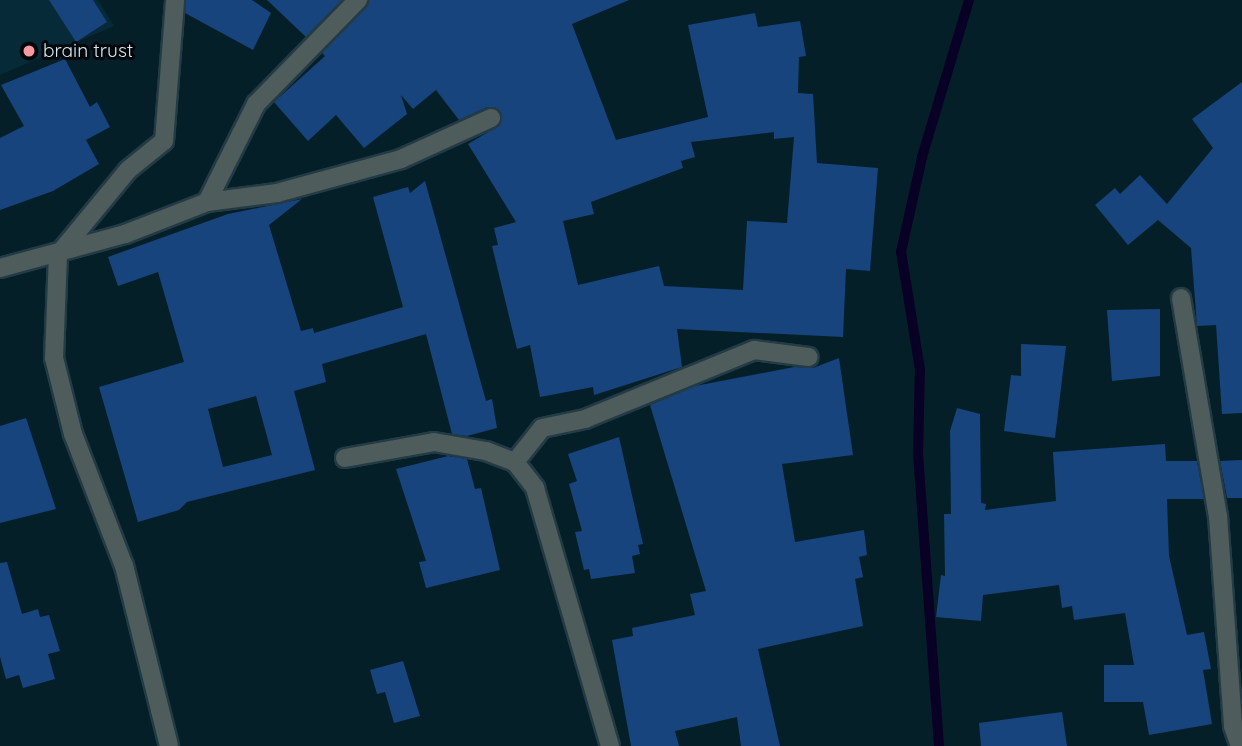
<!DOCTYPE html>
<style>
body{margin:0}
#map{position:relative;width:1242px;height:746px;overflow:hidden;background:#051f29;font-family:Quicksand,sans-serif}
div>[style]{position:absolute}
.built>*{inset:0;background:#062a37}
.stream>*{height:10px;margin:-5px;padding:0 5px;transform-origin:5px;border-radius:5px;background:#080025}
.building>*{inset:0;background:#17447d}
.roads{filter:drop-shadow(2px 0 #233b45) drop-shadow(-2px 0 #233b45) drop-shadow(0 2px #233b45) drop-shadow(0 -2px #233b45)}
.minor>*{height:18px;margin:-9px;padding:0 9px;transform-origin:9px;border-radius:9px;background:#4f5c5c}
.dots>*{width:19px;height:19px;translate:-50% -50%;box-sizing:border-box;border:4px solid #01070b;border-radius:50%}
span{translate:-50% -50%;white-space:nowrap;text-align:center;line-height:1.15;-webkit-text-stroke:6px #01070b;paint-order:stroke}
.poi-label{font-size:19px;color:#d9e8ef}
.left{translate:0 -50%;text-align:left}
</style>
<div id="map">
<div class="built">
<i style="clip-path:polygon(0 0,98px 0,114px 26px,0 75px)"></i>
</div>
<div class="stream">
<i style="left:939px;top:746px;width:292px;rotate:-94.1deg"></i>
<i style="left:918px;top:455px;width:85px;rotate:-88.7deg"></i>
<i style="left:920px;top:370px;width:120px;rotate:-99.1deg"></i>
<i style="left:901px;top:252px;width:97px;rotate:-77.5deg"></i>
<i style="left:922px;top:157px;width:164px;rotate:-73.3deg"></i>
</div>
<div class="building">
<i style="clip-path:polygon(49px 0,93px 0,107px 22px,76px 42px)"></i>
<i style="clip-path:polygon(186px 0,252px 0,271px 13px,253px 50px,185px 13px)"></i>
<i style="clip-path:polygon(267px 0,342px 0,306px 37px)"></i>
<i style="clip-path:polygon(evenodd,369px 0,629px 0,572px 24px,616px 140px,708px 117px,688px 25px,755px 13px,758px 27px,800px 21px,806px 56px,799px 57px,798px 93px,813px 94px,817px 163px,878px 168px,870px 271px,846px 269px,843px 337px,677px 329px,682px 367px,594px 395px,593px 387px,540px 397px,530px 345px,517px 349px,492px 246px,498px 245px,494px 228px,516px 222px,468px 144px,500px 125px,498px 109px,487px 107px,459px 120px,436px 90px,413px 109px,401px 95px,407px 114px,364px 148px,336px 115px,308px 141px,274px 102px,325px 56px,322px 53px,369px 0,774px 132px,774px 139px,794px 137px,787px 223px,747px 221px,743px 290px,664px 286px,659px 266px,578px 285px,563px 221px,594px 214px,591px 202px,683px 168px,681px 161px,695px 157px,691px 142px,774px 132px)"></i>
<i style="clip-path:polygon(65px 59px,90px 107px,97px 102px,110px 127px,86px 140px,99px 164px,53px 191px,0 210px,0 138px,24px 126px,1px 85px)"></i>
<i style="clip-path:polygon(1242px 82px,1242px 413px,1222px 414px,1216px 325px,1197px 326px,1191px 248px,1158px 220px,1128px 245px,1095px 205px,1115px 188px,1120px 194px,1140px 175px,1167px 204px,1213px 148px,1192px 119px)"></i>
<i style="clip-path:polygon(evenodd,425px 181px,486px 401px,492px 399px,497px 428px,467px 436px,452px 434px,426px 334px,322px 364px,326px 382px,294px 391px,315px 470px,187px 502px,179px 510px,138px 522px,99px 387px,184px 362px,158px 272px,118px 286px,108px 257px,228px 214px,302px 199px,269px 225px,301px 331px,313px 328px,314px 333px,403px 307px,373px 197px,408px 187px,410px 193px,425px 181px,256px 396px,272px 455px,223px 467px,208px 409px,256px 396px)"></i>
<i style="clip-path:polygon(1160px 309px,1160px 376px,1112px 381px,1107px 310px)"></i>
<i style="clip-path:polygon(1021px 344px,1066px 346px,1055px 438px,1004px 431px,1011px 375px,1021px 376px)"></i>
<i style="clip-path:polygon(839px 358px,853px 455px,782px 464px,795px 542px,864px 530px,867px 555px,859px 557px,863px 577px,855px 579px,863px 626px,758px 649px,780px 746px,741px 746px,737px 717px,675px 731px,679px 746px,631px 746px,612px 640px,633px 636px,632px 628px,695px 615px,690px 594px,706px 591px,650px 405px,695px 386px,794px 367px,813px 368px)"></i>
<i style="clip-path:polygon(957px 408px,980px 414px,981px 503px,986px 504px,985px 510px,1056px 501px,1053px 452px,1165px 444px,1166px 461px,1197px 461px,1204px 499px,1167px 499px,1169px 556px,1187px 635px,1204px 632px,1211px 669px,1203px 670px,1212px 724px,1149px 735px,1143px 702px,1104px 702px,1104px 665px,1134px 665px,1125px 613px,1074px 620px,1072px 606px,1062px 608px,1059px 585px,983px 595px,981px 621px,936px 617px,941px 575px,945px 576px,944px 514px,951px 514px,950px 431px)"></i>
<i style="clip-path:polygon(26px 418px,56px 509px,0 523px,0 426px)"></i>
<i style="clip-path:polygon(619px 437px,643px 544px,638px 545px,640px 554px,632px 556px,635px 573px,591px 579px,589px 569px,584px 570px,575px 532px,582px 531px,569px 484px,577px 481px,568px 454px)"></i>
<i style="clip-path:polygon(448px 456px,467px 459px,475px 489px,481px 488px,500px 570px,426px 588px,419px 562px,426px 561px,396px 469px)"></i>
<i style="clip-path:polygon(1242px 460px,1242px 498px,1227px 498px,1220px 461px)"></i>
<i style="clip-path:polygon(7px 562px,22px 614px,38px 609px,40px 617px,49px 615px,60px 651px,48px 654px,55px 679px,23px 688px,19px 675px,6px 679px,0 657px,0 563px)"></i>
<i style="clip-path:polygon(403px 661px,420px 716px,394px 723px,385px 692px,377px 694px,370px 670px)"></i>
<i style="clip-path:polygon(1062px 712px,1067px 746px,981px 746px,979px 723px)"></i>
</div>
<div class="roads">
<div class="minor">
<i style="left:207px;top:202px;width:110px;rotate:-63.4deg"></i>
<i style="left:256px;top:104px;width:146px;rotate:-45.6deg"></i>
<i style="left:0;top:268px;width:130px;rotate:-15.2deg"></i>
<i style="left:125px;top:234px;width:88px;rotate:-21.3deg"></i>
<i style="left:207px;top:202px;width:71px;rotate:-7.3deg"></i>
<i style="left:277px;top:193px;width:129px;rotate:-15.3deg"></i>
<i style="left:401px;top:159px;width:99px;rotate:-24.5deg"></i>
<i style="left:1181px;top:298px;width:221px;rotate:80.4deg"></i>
<i style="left:1218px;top:516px;width:211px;rotate:85.9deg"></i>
<i style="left:1233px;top:726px;width:21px;rotate:71deg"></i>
<i style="left:345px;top:458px;width:90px;rotate:-10.2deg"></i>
<i style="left:434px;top:442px;width:53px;rotate:9.8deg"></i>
<i style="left:486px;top:451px;width:31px;rotate:21deg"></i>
<i style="left:515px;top:462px;width:33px;rotate:52deg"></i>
<i style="left:535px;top:488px;width:269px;rotate:73.8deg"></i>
<i style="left:515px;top:462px;width:43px;rotate:-51.5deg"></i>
<i style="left:542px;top:428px;width:44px;rotate:-11.8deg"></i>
<i style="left:585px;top:419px;width:183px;rotate:-22.2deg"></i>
<i style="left:754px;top:350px;width:55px;rotate:7.3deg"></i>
<i style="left:169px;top:746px;width:186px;rotate:-104deg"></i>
<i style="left:124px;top:566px;width:142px;rotate:-111.1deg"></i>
<i style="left:73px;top:434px;width:78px;rotate:-104deg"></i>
<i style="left:54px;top:358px;width:103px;rotate:-87.8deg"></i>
<i style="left:58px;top:255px;width:110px;rotate:-50.5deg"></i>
<i style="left:128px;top:170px;width:46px;rotate:-38.9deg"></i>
<i style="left:164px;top:141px;width:141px;rotate:-85.5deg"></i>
</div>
</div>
<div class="dots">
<i style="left:29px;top:51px;background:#f49aa0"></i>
</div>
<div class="poi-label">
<span class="left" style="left:43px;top:51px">brain trust</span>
</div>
</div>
